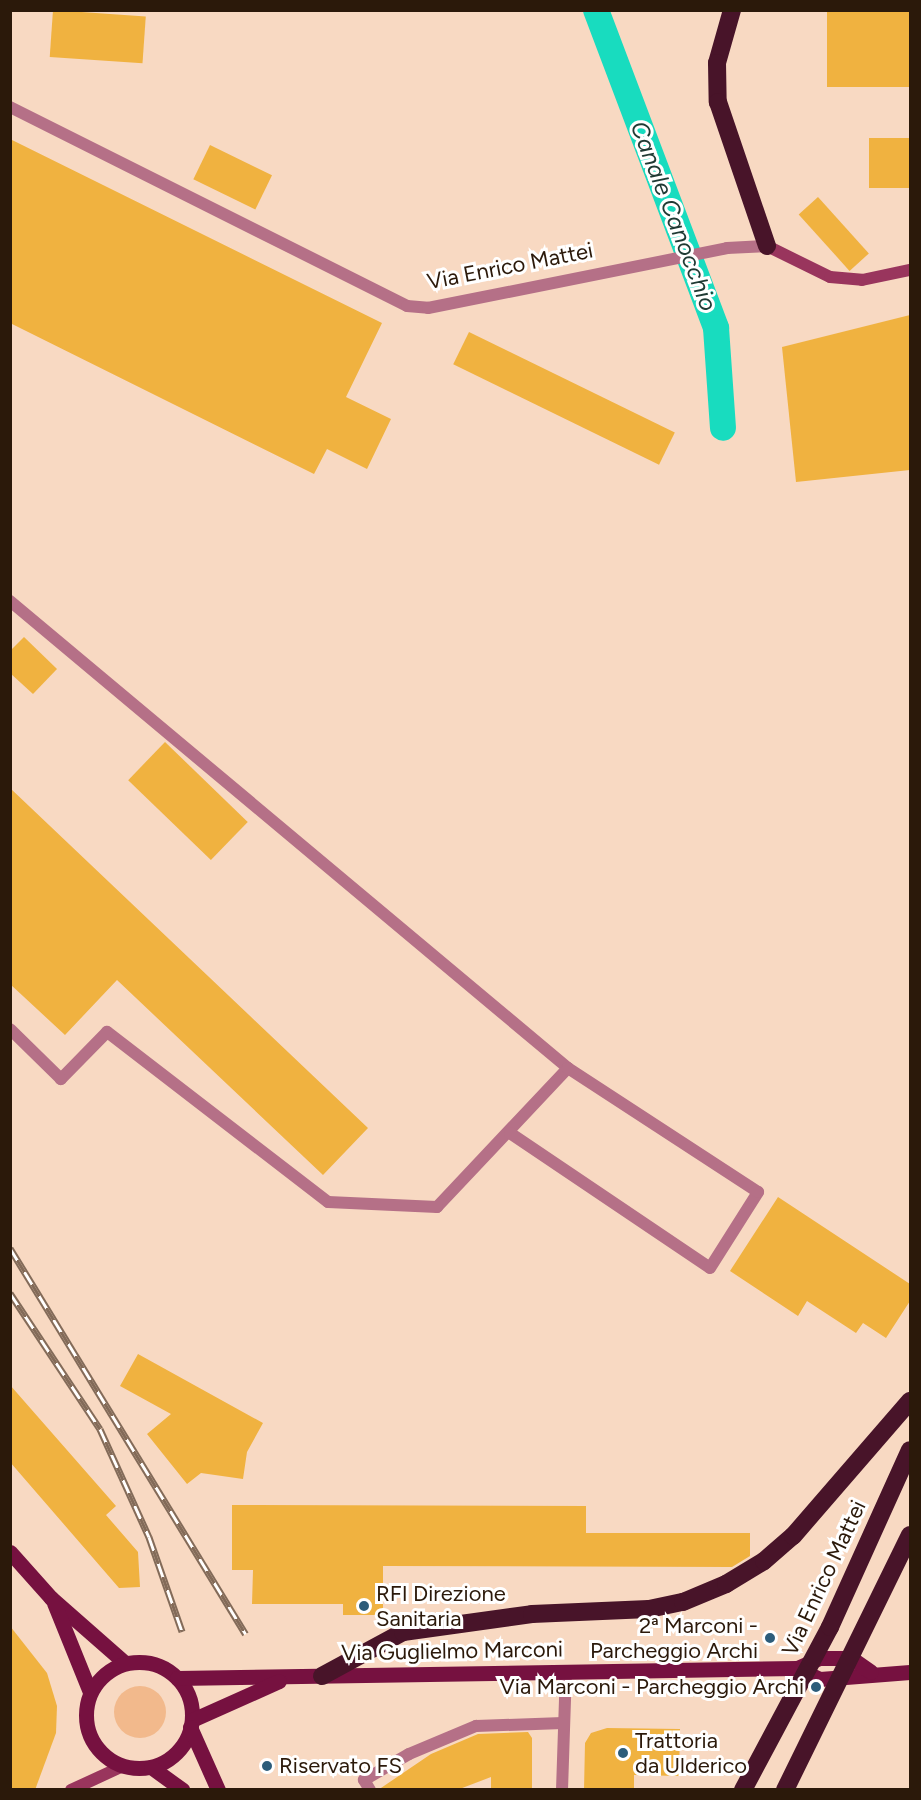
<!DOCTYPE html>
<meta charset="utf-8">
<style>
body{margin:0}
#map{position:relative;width:921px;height:1800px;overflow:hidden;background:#f8d9c2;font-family:Figtree,sans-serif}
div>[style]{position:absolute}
.green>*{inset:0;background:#f2b98c}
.round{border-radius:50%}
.canal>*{height:26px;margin:-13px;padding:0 13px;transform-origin:13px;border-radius:13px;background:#18dcbf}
.building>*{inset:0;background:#f0b240;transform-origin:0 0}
.lane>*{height:12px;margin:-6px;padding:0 6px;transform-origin:6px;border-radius:6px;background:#b57087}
.street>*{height:12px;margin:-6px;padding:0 6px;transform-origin:6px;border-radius:6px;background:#b57087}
.secondary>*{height:12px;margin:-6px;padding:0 6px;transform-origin:6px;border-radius:6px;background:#99355d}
.primary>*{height:15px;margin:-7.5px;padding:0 7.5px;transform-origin:7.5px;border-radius:7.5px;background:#761140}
.primary>.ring{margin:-7.5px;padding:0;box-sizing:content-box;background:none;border:15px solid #761140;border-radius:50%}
.highway>*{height:18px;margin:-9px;padding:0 9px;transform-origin:9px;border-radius:9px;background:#481429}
.rail>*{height:7px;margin-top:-3.5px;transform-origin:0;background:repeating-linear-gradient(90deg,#fff 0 14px,#836b59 0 28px);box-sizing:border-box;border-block:2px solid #836b59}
.highway-bridge>*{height:18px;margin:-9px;padding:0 9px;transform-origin:9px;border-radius:9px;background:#481429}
.dots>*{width:16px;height:16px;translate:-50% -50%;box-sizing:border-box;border:3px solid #fff;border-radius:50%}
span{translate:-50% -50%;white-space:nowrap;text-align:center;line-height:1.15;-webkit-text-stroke:6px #fff;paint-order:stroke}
.street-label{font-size:22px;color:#2b190a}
.poi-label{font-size:22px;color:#2b190a}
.left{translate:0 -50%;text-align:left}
.right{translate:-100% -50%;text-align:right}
.water-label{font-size:24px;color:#1f3a34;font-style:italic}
.frame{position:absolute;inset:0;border:12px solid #2b190a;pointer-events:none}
</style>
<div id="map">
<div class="green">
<i class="round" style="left:114px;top:1686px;width:52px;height:52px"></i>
</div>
<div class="canal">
<i style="left:596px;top:10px;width:340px;rotate:69.3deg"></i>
<i style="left:716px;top:328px;width:100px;rotate:86deg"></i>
</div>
<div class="building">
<i style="left:53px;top:10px;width:93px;height:47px;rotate:4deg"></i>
<i style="left:827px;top:10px;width:83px;height:77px"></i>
<i style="left:869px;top:138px;width:41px;height:50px"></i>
<i style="clip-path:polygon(10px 139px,382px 323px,346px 397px,391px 419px,367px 469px,327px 449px,314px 474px,10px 323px)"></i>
<i style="left:210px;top:145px;width:69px;height:38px;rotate:26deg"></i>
<i style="left:818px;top:197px;width:76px;height:26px;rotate:48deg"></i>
<i style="clip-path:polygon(910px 315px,910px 470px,796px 482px,782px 347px)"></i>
<i style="left:469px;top:332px;width:229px;height:36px;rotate:26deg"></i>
<i style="clip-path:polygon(24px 637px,57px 669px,33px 694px,10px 673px,10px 651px)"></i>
<i style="left:165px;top:742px;width:115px;height:53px;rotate:44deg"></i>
<i style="clip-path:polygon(10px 788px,368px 1128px,323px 1175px,117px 980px,65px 1035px,10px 984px)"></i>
<i style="clip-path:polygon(778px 1197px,910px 1284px,910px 1301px,886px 1338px,863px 1323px,856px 1333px,807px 1301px,798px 1316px,730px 1271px)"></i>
<i style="clip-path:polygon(138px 1354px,263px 1423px,247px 1452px,243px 1479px,201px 1473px,187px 1484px,147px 1434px,171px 1414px,120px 1386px)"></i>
<i style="clip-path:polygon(10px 1385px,116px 1506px,106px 1515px,138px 1552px,140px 1587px,119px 1588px,10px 1462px)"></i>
<i style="clip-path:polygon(232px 1505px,586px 1506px,586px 1533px,750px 1533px,750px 1556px,732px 1567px,383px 1566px,383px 1615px,343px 1615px,343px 1604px,252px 1604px,253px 1570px,232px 1570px)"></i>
<i style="clip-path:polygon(10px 1626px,47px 1673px,57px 1706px,56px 1733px,35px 1790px,10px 1790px)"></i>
<i style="clip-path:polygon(607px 1728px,680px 1729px,679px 1776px,634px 1775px,634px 1790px,584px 1790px,585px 1743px,591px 1733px)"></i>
<i style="clip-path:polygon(528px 1732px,532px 1738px,532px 1790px,491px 1790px,491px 1777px,457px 1790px,378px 1790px,431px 1754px,478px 1734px)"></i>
</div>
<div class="lane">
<i style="left:10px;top:601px;width:728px;rotate:39.93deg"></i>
<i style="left:568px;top:1068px;width:191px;rotate:133.3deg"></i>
<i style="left:437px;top:1207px;width:109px;rotate:-177.4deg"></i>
<i style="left:328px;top:1202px;width:279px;rotate:-142.4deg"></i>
<i style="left:107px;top:1032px;width:66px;rotate:134.4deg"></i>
<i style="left:61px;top:1079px;width:71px;rotate:-135.6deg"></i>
<i style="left:510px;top:1133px;width:241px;rotate:34deg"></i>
<i style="left:710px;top:1268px;width:90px;rotate:-57.7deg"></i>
<i style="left:758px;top:1192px;width:227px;rotate:-146.9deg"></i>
<i style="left:370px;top:1790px;width:12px;rotate:-121deg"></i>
<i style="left:364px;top:1780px;width:52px;rotate:-30deg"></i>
<i style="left:409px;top:1754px;width:73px;rotate:-22.7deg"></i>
<i style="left:476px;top:1726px;width:87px;rotate:-2deg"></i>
</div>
<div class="street">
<i style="left:10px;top:107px;width:444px;rotate:26.6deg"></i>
<i style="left:407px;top:306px;width:21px;rotate:5deg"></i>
<i style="left:428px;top:308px;width:305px;rotate:-11.3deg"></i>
<i style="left:727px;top:248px;width:40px;rotate:-2.9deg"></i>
<i style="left:562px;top:1790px;width:118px;rotate:-88.1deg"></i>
</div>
<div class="secondary">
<i style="left:767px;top:246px;width:70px;rotate:26.2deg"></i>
<i style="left:830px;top:277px;width:32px;rotate:5deg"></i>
<i style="left:862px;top:280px;width:49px;rotate:-11.8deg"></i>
<i style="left:71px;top:1790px;width:57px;rotate:-24.8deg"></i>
</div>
<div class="primary">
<i style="left:10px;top:1552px;width:62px;rotate:48.3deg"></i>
<i style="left:51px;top:1598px;width:98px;rotate:41.3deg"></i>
<i style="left:54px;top:1603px;width:96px;rotate:68deg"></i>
<i class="ring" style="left:86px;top:1662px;width:91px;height:91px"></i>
<i style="left:797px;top:1668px;width:25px;rotate:26deg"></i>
<i style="left:820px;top:1679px;width:90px;rotate:-4.4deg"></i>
<i style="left:177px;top:1678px;width:620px;rotate:-0.92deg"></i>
<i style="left:797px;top:1668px;width:24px;rotate:-24deg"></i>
<i style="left:819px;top:1658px;width:32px"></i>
<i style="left:851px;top:1658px;width:24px;rotate:35deg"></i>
<i style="left:192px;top:1720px;width:95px;rotate:-24.1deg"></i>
<i style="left:190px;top:1727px;width:69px;rotate:66deg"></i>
<i style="left:151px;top:1767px;width:39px;rotate:36deg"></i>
</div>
<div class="highway">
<i style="left:732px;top:10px;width:55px;rotate:105.8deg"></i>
<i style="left:717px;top:63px;width:39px;rotate:89deg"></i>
<i style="left:718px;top:102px;width:152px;rotate:71.2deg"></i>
<i style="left:322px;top:1676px;width:92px;rotate:-28.5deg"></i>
<i style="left:403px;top:1632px;width:130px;rotate:-7.9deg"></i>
<i style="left:532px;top:1614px;width:117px;rotate:-2.4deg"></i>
<i style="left:649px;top:1609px;width:35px;rotate:-12deg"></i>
<i style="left:683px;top:1602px;width:47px;rotate:-22.7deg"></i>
<i style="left:726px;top:1584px;width:44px;rotate:-31.2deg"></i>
<i style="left:764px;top:1561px;width:38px;rotate:-41deg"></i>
<i style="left:793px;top:1536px;width:179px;rotate:-49.1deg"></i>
</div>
<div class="rail">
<i style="left:10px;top:1248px;width:452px;rotate:58.6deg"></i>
<i style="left:10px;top:1293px;width:163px;rotate:56.5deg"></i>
<i style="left:100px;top:1429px;width:119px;rotate:65.6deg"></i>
<i style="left:149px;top:1537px;width:100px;rotate:70.7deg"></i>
</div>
<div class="highway-bridge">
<i style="left:743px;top:1790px;width:185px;rotate:-61.9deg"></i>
<i style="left:830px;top:1627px;width:194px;rotate:-65.7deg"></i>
<i style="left:785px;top:1790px;width:284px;rotate:-63.9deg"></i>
</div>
<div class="dots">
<i style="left:364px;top:1606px;background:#2c5c7a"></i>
<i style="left:770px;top:1638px;background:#2c5c7a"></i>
<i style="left:816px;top:1687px;background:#2c5c7a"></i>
<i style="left:623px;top:1753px;background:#2c5c7a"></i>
<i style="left:267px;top:1766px;background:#2c5c7a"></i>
</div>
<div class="street-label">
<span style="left:510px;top:266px;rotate:-11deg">Via Enrico Mattei</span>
<span style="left:824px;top:1578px;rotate:-65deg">Via Enrico Mattei</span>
<span style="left:452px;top:1651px;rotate:-1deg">Via Guglielmo Marconi</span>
</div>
<div class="poi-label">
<span class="left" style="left:376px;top:1606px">RFI Direzione<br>Sanitaria</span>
<span class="right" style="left:758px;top:1638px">2ª Marconi -<br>Parcheggio Archi</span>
<span class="right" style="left:804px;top:1687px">Via Marconi - Parcheggio Archi</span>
<span class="left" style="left:635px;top:1753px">Trattoria<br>da Ulderico</span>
<span class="left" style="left:279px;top:1766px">Riservato FS</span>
</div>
<div class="water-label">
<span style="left:674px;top:216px;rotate:69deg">Canale Canocchio</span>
</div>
<div class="frame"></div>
</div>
